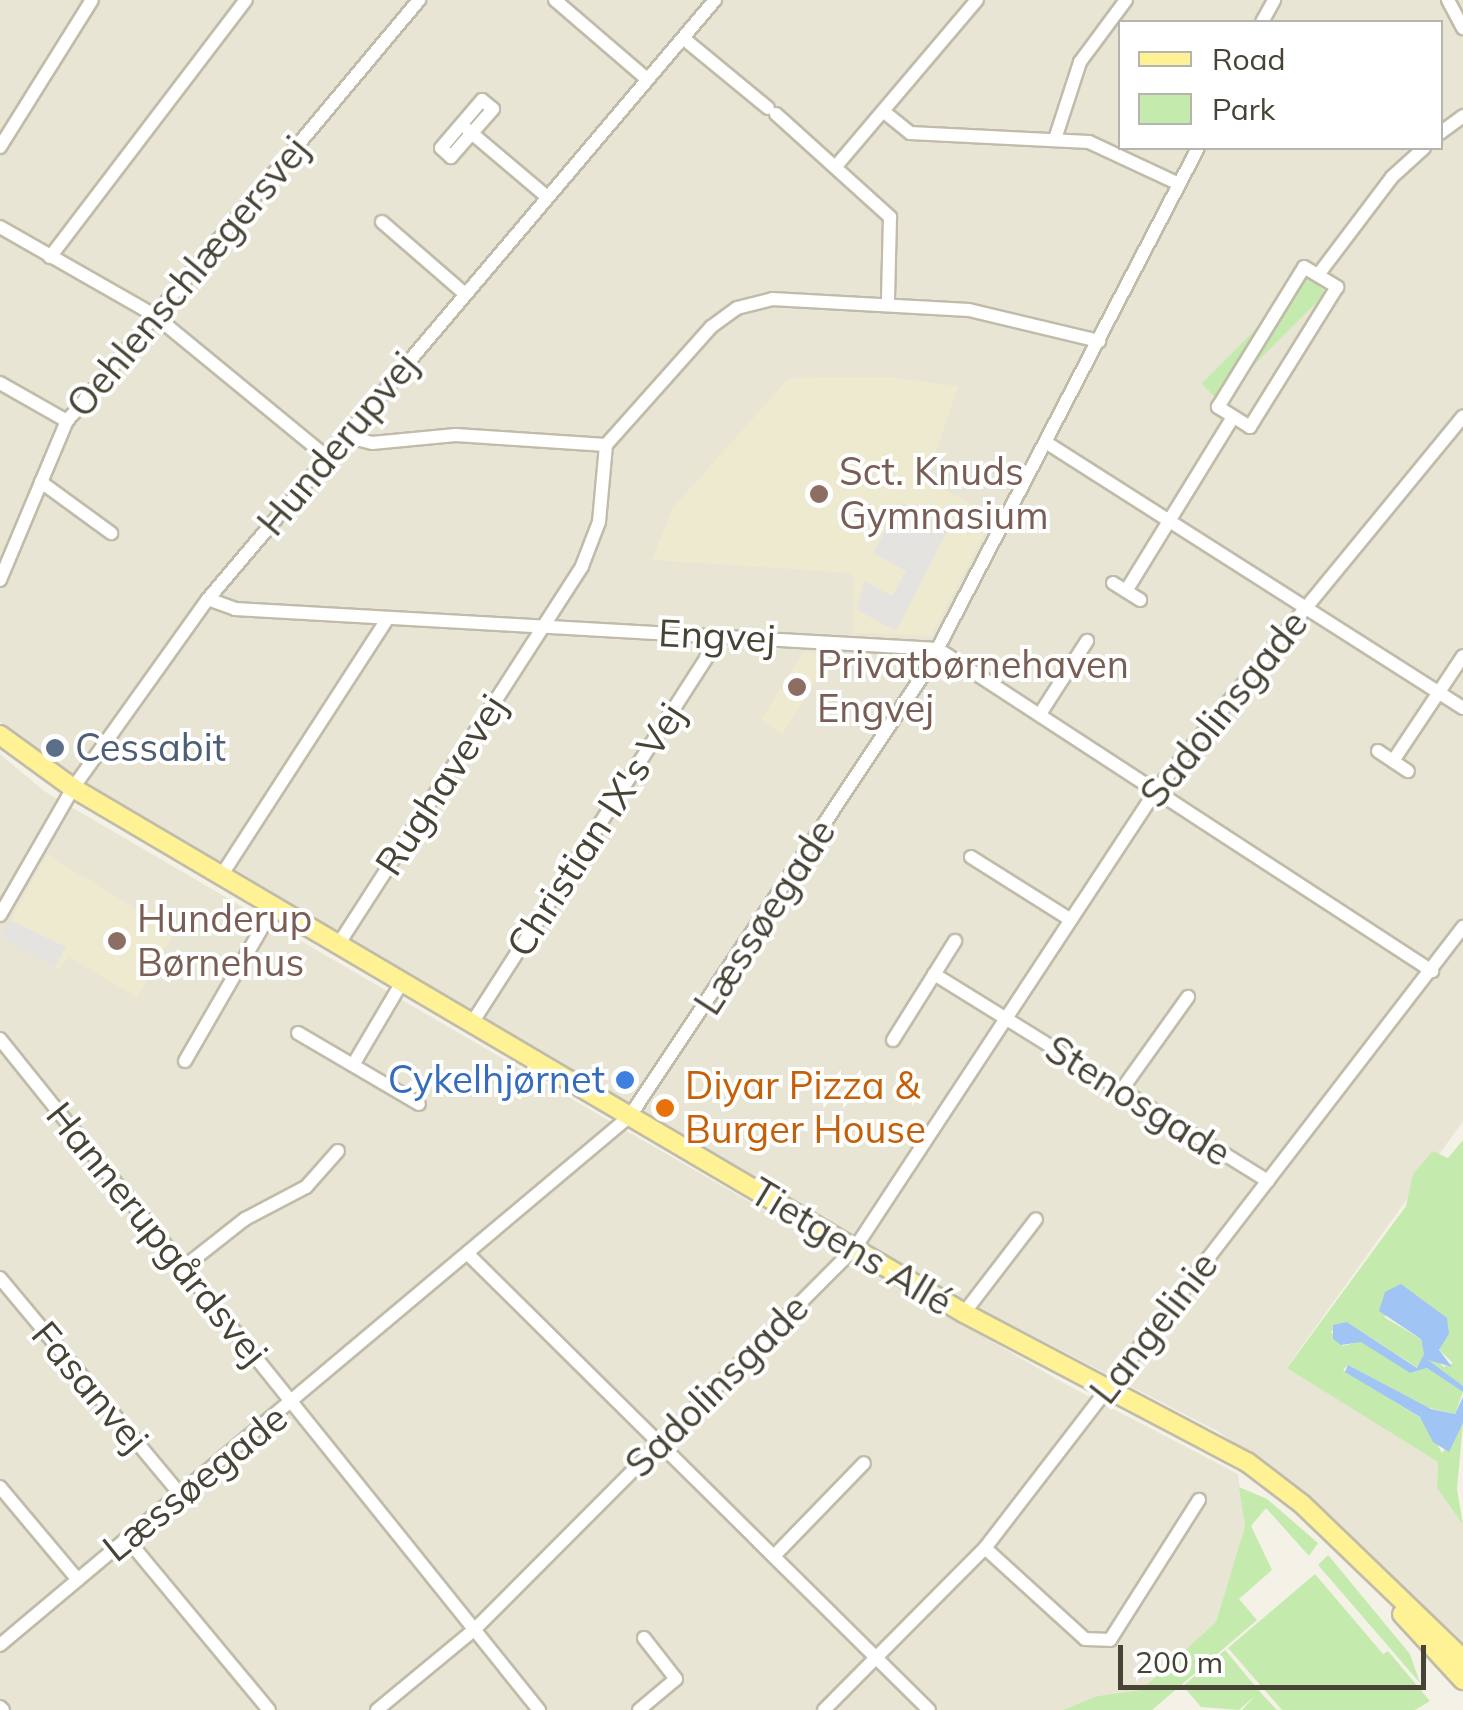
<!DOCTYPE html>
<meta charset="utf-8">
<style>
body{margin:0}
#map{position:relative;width:1463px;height:1710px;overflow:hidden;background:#f4f2e7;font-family:Mulish,sans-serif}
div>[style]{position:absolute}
.residential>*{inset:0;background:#e8e5d5}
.education>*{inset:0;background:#eeead0}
.green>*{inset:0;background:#c5eaae;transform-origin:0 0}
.parking>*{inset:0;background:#e5e3df}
.water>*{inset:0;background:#a0c4f3}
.roads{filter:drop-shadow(2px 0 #c0bca9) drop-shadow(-2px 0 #c0bca9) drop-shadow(0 2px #c0bca9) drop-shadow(0 -2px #c0bca9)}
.minor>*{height:12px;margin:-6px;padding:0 6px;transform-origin:6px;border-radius:6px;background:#fff}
.major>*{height:18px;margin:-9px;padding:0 9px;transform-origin:9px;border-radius:9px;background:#fff295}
.dots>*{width:28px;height:28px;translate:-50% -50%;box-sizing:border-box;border:5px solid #fff;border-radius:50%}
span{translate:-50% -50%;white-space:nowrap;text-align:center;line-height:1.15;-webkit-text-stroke:8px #fff;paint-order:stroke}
.street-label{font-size:38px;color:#474335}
.education-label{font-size:38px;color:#785e54}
.left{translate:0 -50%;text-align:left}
.service-label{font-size:38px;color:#4e5e75}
.shop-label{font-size:38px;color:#366cbe}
.right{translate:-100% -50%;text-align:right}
.food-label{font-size:38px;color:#c56008}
.legend{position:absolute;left:1118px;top:20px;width:325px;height:130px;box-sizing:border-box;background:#fff;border:2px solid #b5b4ae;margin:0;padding:12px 18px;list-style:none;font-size:30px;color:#474335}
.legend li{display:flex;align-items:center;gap:20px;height:50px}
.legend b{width:50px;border:2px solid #b5b4ae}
.scale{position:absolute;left:1118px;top:1645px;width:308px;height:45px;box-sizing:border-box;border:5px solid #474335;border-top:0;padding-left:12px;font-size:30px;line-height:35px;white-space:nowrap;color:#474335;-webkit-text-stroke:8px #fff;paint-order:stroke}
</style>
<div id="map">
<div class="residential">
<i style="clip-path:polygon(evenodd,0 0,1463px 0,1463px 1121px,1287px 1367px,1438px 1462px,1437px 1488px,1463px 1525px,1463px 1642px,1284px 1477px,1217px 1431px,854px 1243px,73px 776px,0 722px,0 0,1120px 22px,1440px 22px,1440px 148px,1120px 148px,1120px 22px)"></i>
<i style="clip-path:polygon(0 754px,44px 791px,632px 1134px,1069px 1386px,1238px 1474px,1245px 1526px,1216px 1622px,1141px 1690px,1097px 1696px,1063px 1710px,0 1710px)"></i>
</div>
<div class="education">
<i style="clip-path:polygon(887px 377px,958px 386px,926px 480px,994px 516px,931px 636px,853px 633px,853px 573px,652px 560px,673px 508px,789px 378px)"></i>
<i style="clip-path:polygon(803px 652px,833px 654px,782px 734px,761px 720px)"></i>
<i style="clip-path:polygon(47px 855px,175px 932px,137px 997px,68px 956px,58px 970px,1px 937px)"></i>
</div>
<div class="green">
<i style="left:1309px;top:276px;width:24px;height:152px;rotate:45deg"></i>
<i style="clip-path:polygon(1463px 1140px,1463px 1386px,1429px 1362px,1431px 1357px,1444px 1367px,1453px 1363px,1439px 1350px,1449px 1334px,1411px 1292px,1384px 1317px,1421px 1339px,1424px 1354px,1418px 1368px,1347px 1322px,1331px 1332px,1343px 1346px,1361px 1341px,1410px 1373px,1427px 1368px,1463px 1392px,1455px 1414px,1426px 1407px,1348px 1365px,1343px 1370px,1424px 1420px,1442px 1453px,1463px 1423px,1457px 1489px,1463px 1525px,1437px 1488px,1438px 1462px,1287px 1368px,1406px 1206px,1413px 1174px,1433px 1151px,1448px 1158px)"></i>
<i style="clip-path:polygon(1239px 1487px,1267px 1499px,1318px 1543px,1309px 1556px,1266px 1508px,1251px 1526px,1272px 1570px,1239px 1599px,1257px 1620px,1152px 1710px,1063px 1710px,1097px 1696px,1141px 1690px,1216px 1622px,1245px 1526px)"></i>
<i style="clip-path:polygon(1328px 1555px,1410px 1654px,1420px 1683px,1318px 1565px)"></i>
<i style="clip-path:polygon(1315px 1574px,1383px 1654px,1388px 1651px,1430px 1701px,1415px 1710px,1282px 1710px,1228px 1648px)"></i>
<i style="clip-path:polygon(1225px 1650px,1261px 1693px,1277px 1710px,1242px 1710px,1255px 1696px,1239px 1710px,1201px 1707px,1183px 1686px)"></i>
</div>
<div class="parking">
<i style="clip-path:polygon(901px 502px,949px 528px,896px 631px,857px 610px,864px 581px,892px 596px,906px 571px,873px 553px)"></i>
<i style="clip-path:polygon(10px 920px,66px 947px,54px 968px,1px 937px)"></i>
</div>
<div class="water">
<i style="clip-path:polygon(1401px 1284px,1447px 1318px,1449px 1334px,1439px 1350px,1452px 1367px,1428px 1360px,1463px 1386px,1463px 1392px,1427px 1368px,1410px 1373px,1361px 1342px,1341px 1345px,1333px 1339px,1333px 1325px,1347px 1322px,1417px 1368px,1424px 1354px,1421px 1339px,1379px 1311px,1385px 1292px)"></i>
<i style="clip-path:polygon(1348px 1365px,1431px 1409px,1455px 1414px,1463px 1397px,1463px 1423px,1449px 1452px,1433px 1442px,1420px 1417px,1345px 1372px)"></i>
</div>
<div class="roads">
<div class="minor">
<i style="left:555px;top:0;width:121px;rotate:40.7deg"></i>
<i style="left:1448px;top:0;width:32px;rotate:62deg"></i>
<i style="left:1262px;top:22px;width:25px;rotate:-61deg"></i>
<i style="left:683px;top:38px;width:110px;rotate:39.5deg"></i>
<i style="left:482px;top:100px;width:14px;rotate:39deg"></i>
<i style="left:493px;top:109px;width:64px;rotate:131.2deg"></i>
<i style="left:451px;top:157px;width:13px;rotate:-138deg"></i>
<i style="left:441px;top:148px;width:63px;rotate:-49.5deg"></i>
<i style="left:883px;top:111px;width:35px;rotate:39deg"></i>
<i style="left:910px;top:133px;width:179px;rotate:2.9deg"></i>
<i style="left:1089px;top:142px;width:99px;rotate:25deg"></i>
<i style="left:776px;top:114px;width:154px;rotate:42.1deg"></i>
<i style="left:890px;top:217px;width:84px;rotate:91.4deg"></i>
<i style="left:468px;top:130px;width:102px;rotate:40.2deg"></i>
<i style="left:1440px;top:133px;width:29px;rotate:-36deg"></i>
<i style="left:1056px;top:136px;width:78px;rotate:-72deg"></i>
<i style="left:1080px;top:62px;width:77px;rotate:-53.4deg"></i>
<i style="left:0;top:147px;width:173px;rotate:-58deg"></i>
<i style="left:837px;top:165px;width:216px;rotate:-49.7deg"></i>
<i style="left:382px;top:222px;width:110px;rotate:40.9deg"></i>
<i style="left:0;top:227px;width:177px;rotate:29.7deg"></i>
<i style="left:154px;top:315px;width:224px;rotate:39.4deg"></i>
<i style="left:50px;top:257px;width:323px;rotate:-52.7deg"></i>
<i style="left:1304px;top:267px;width:39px;rotate:31deg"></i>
<i style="left:1337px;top:287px;width:165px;rotate:121.9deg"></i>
<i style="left:1250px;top:427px;width:38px;rotate:-148deg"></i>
<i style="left:1218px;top:407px;width:164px;rotate:-58.4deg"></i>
<i style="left:1318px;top:275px;width:123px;rotate:-52.9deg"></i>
<i style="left:1392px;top:177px;width:43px;rotate:-42.2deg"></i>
<i style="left:0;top:383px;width:77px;rotate:29.6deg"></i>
<i style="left:344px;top:436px;width:29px;rotate:14deg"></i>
<i style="left:372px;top:443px;width:84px;rotate:-5.4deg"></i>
<i style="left:456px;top:435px;width:150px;rotate:3.8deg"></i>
<i style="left:606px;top:445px;width:158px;rotate:-48.3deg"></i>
<i style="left:711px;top:327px;width:32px;rotate:-36deg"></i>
<i style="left:737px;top:308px;width:36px;rotate:-14deg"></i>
<i style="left:772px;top:299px;width:197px;rotate:3.2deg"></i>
<i style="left:969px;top:310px;width:134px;rotate:13.4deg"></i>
<i style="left:1047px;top:443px;width:493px;rotate:32.5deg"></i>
<i style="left:41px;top:482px;width:87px;rotate:36.1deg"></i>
<i style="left:0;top:580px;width:173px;rotate:-67.2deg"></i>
<i style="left:67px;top:421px;width:549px;rotate:-50.1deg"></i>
<i style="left:1113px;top:583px;width:32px;rotate:32deg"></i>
<i style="left:1126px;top:591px;width:204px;rotate:-58.4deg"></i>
<i style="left:208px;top:599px;width:29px;rotate:20deg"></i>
<i style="left:235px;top:609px;width:704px;rotate:3.26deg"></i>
<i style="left:938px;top:649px;width:590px;rotate:33.1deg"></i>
<i style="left:1040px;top:714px;width:87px;rotate:-57.2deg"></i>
<i style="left:1378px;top:751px;width:36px;rotate:34deg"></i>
<i style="left:1393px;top:761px;width:126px;rotate:-56.3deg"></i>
<i style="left:971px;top:857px;width:118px;rotate:32.2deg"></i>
<i style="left:221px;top:876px;width:306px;rotate:-57.1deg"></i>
<i style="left:0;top:915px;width:146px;rotate:-60.1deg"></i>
<i style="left:73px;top:788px;width:232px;rotate:-54.5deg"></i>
<i style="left:208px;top:599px;width:785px;rotate:-49.76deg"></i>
<i style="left:338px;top:945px;width:451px;rotate:-57.2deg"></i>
<i style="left:582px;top:566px;width:47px;rotate:-68.9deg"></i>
<i style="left:599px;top:522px;width:77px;rotate:-84.8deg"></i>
<i style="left:934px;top:974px;width:393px;rotate:31.8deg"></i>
<i style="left:472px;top:1023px;width:460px;rotate:-57.3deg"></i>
<i style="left:298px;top:1033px;width:140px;rotate:30.4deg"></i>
<i style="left:0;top:1039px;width:861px;rotate:51.23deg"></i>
<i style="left:893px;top:1040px;width:117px;rotate:-57.9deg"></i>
<i style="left:185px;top:1061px;width:178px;rotate:-60deg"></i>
<i style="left:353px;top:1065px;width:96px;rotate:-59.4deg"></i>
<i style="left:1120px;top:1092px;width:117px;rotate:-54.4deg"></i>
<i style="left:469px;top:1255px;width:647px;rotate:44.69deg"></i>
<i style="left:184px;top:1267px;width:78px;rotate:-38.2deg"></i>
<i style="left:245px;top:1219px;width:69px;rotate:-27.7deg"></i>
<i style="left:306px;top:1187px;width:48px;rotate:-48.4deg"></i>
<i style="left:0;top:1278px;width:283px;rotate:50.2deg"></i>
<i style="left:964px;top:1313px;width:118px;rotate:-52.5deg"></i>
<i style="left:0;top:1487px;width:121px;rotate:50deg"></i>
<i style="left:127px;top:1539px;width:222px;rotate:50.3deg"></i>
<i style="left:985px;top:1548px;width:135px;rotate:42.3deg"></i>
<i style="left:1085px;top:1639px;width:25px;rotate:2deg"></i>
<i style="left:1110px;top:1640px;width:166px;rotate:-57.6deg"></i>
<i style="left:774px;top:1556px;width:129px;rotate:-45.9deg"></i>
<i style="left:0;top:1645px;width:823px;rotate:-40.02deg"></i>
<i style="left:630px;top:1116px;width:537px;rotate:-56.4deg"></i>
<i style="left:927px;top:669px;width:587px;rotate:-62.52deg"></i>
<i style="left:0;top:1707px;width:4px;rotate:45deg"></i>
<i style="left:377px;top:1710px;width:127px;rotate:-39.6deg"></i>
<i style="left:475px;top:1629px;width:538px;rotate:-45.08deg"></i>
<i style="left:855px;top:1248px;width:549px;rotate:-56.66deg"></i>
<i style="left:1157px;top:789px;width:482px;rotate:-50.6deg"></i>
<i style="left:639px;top:1710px;width:48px;rotate:-40deg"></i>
<i style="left:676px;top:1679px;width:52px;rotate:-128deg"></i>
<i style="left:824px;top:1710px;width:228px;rotate:-45.2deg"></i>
<i style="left:985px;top:1548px;width:784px;rotate:-52.41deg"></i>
</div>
<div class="major">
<i style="left:0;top:735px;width:90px;rotate:36deg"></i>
<i style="left:73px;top:788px;width:1034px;rotate:30.51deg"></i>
<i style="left:964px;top:1313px;width:320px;rotate:27.8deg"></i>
<i style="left:1247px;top:1462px;width:69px;rotate:37.4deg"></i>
<i style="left:1302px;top:1504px;width:223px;rotate:43.9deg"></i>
<i style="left:1402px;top:1614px;width:90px;rotate:47.3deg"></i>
</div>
</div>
<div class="dots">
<i style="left:819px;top:494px;background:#8d6e63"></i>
<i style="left:797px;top:687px;background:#8d6e63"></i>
<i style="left:55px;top:748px;background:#5c6f8a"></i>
<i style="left:117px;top:941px;background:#8d6e63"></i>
<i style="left:625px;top:1080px;background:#3f7fe0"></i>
<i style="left:665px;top:1108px;background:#e8710a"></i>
</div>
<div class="street-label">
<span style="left:188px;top:277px;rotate:-50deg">Oehlenschlægersvej</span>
<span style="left:338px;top:444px;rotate:-50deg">Hunderupvej</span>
<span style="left:717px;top:636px;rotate:3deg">Engvej</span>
<span style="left:1224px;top:709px;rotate:-51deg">Sadolinsgade</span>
<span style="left:441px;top:785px;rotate:-57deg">Rughavevej</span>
<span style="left:596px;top:830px;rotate:-57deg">Christian IX's Vej</span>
<span style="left:765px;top:917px;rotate:-57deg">Læssøegade</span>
<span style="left:1138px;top:1101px;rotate:32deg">Stenosgade</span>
<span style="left:157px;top:1234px;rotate:51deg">Hannerupgårdsvej</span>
<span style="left:851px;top:1247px;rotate:31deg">Tietgens Allé</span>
<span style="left:1154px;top:1328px;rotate:-52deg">Langelinie</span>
<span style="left:717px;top:1386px;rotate:-45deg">Sadolinsgade</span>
<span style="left:90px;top:1387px;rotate:50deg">Fasanvej</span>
<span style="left:195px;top:1483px;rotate:-39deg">Læssøegade</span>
</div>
<div class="education-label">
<span class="left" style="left:839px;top:494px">Sct. Knuds<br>Gymnasium</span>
<span class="left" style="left:817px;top:687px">Privatbørnehaven<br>Engvej</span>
<span class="left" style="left:137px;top:941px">Hunderup<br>Børnehus</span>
</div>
<div class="service-label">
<span class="left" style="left:75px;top:748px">Cessabit</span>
</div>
<div class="shop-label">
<span class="right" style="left:605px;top:1080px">Cykelhjørnet</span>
</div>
<div class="food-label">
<span class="left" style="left:685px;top:1108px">Diyar Pizza &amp;<br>Burger House</span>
</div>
<ul class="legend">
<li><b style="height:12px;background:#fff295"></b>Road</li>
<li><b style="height:28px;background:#c5eaae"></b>Park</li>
</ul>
<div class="scale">200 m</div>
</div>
